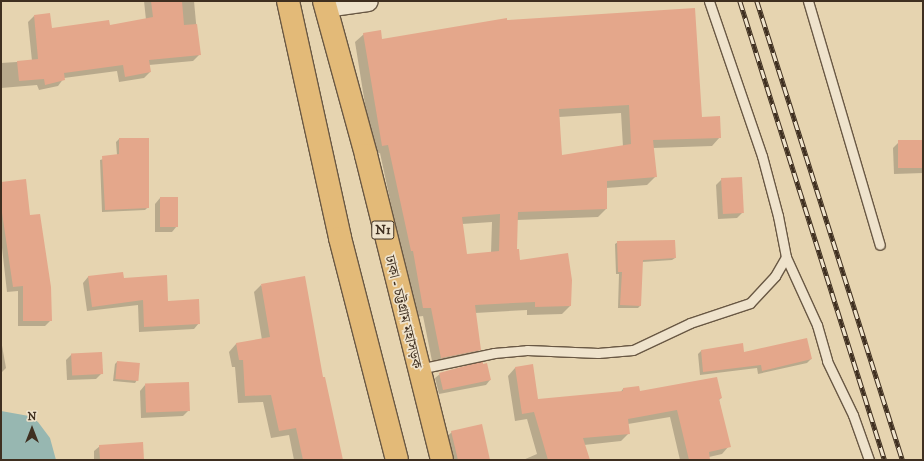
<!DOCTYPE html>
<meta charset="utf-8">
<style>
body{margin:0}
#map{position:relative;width:924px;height:461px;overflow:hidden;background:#e6d4b0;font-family:"IM FELL DW Pica","Noto Serif Bengali",serif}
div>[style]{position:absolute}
.water>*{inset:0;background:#97b7b1}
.shadow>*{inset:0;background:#0003}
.building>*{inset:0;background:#e4a78b;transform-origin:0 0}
.roads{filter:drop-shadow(1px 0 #695844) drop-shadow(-1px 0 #695844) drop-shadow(0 1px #695844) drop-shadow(0 -1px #695844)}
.lane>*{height:9px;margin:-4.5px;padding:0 4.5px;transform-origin:4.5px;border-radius:4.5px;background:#efe3cc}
.street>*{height:19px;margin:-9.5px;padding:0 9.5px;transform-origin:9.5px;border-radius:9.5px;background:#efe3cc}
.highway>*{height:22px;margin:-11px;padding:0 11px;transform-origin:11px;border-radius:11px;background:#e3ba78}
.rail>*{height:4.5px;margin-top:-2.25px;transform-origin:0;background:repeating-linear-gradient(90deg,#efe3cc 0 9px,#3f2f20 0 18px);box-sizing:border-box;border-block:1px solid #3f2f20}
span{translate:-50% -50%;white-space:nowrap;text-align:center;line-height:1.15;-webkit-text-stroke:3.5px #efe3cc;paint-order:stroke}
.shield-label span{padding:1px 3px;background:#efe3cc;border:1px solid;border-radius:3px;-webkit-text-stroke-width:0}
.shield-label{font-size:13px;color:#3f2f20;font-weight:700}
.street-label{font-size:14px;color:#3f2f20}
.frame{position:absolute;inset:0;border:2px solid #3f2f20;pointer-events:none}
.north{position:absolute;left:12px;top:409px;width:40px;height:40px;-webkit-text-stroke:3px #efe3cc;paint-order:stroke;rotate:0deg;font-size:11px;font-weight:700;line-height:16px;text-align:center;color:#3f2f20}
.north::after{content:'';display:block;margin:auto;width:14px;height:18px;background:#3f2f20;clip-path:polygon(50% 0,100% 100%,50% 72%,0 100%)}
</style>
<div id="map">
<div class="water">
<i style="clip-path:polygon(1px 411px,29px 416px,38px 422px,50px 438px,56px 460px,1px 460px)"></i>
</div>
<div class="shadow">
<i style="clip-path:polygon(144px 1px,194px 1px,199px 55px,193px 61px,149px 65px,150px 72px,144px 78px,119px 82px,117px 71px,64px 78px,58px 86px,39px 90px,37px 85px,1px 88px,1px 63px,32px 61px,28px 22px,34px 16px,51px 30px,109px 26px,146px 20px)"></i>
<i style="clip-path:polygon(evenodd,506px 21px,702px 118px,720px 137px,712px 146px,653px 148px,656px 176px,647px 185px,606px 188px,606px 209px,598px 217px,517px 220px,516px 250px,520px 262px,570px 306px,562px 314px,527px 315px,527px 310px,475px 313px,480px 349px,472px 358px,433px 366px,423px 316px,415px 317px,380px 153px,373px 154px,355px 42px,364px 34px,381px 40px,506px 21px,621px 113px,623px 147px,561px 156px,559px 117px,621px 113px,506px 21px,492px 222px,491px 253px,466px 255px,462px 224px,492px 222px)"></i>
<i style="clip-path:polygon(119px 139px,148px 207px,145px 210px,102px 212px,100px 160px,117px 155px,116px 142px)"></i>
<i style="clip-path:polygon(923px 141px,923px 173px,894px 174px,893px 148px,898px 143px)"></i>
<i style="clip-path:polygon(722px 179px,743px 212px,737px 218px,718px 219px,716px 185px)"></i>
<i style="clip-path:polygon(1px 183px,29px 217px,51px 320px,45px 326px,18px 326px,18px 291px,7px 292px,1px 239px)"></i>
<i style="clip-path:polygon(160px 198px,177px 226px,172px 232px,155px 232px,155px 204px)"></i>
<i style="clip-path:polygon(618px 242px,675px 258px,672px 260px,642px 262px,640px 306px,638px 308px,618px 308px,619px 274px,616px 274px,615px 244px)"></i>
<i style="clip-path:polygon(88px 277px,123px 279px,167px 302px,199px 323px,194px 329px,139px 332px,138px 305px,87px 311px,83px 283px)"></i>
<i style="clip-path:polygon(261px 285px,322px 378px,342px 460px,294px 460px,289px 435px,271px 438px,263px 402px,238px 403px,235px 367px,232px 367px,229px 352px,236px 344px,262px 340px,254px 292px)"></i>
<i style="clip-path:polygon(1px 340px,6px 368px,1px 373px)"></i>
<i style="clip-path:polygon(701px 351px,743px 353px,811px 359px,807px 363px,758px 374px,757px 368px,700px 375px,698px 354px)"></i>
<i style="clip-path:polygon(72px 354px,102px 373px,96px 379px,67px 380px,66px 360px)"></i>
<i style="clip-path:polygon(117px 362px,137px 380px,135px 383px,113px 381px,115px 364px)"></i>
<i style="clip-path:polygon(482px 363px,490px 380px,486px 385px,439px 394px,435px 378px,440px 374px)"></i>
<i style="clip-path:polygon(532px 365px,537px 400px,620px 393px,623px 389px,639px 392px,721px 398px,719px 400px,729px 446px,722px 454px,709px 457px,709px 460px,680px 460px,670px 417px,628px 424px,628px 434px,621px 441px,584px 445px,588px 460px,523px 460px,537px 454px,527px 419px,515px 421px,508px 376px,515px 368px)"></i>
<i style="clip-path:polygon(145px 385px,188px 411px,183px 416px,141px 418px,140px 391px)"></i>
<i style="clip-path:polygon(452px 432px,489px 460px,449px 460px,444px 439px)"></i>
<i style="clip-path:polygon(100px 446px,143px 460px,94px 460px,94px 451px)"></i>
</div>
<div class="building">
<i style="clip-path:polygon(151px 1px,182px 1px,184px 25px,197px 24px,201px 55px,149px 60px,151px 72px,125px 77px,123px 65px,64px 73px,65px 80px,45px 85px,44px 79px,19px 81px,17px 61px,38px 59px,34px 15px,50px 13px,52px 28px,109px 20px,110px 25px,153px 17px)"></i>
<i style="clip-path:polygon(evenodd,695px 8px,702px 117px,720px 116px,721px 138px,653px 140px,657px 177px,607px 181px,607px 209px,518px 212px,517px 249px,519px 249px,520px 260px,568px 253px,572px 280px,571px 306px,535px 307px,535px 302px,475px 305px,481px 350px,441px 358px,431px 308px,423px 308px,413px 251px,411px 251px,388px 145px,382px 146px,363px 33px,381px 30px,382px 39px,507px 18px,507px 20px,695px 8px,629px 105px,631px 144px,562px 155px,559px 109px,629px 105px,695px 8px,500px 214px,499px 251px,467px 254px,462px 217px,500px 214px)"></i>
<i style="clip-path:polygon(119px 138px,149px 138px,149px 208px,105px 210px,102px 156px,119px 154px)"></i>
<i style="left:923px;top:140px;width:28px;height:25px;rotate:90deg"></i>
<i style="left:742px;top:177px;width:36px;height:21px;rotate:87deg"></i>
<i style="clip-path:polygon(26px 179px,30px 215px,40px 214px,51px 287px,52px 321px,23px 321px,23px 286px,13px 287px,1px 206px,1px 182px)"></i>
<i style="left:160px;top:197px;width:18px;height:30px"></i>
<i style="clip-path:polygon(675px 240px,676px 258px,643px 260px,641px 306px,620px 305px,622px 272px,618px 272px,617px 241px)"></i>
<i style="clip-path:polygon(123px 272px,124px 278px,167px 275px,168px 301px,199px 299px,200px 324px,144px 327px,143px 300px,92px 307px,88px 276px)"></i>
<i style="clip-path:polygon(305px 276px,323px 377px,325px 377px,343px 460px,303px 460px,296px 428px,279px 431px,271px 395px,245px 396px,243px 360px,239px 360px,236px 343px,270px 337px,261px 284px)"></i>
<i style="clip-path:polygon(807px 338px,812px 359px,762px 371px,761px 365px,703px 372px,701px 350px,743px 343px,744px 352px)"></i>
<i style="left:102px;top:352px;width:22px;height:31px;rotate:87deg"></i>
<i style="left:117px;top:361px;width:23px;height:18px;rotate:5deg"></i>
<i style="clip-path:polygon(483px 361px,483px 364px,487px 363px,491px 380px,443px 390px,439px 373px)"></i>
<i style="clip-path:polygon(533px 364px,538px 399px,623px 391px,623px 388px,639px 386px,640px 391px,717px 377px,722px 398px,719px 399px,731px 447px,709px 452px,710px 460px,689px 460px,677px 410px,628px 419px,630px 434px,583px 438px,590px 460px,548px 460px,534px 412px,522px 414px,515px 367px)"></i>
<i style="left:189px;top:382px;width:29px;height:44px;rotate:88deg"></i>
<i style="clip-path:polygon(482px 424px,490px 460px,458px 460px,451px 431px)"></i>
<i style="clip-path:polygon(143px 442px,144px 460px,100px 460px,99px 445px)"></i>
</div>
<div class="roads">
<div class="lane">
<i style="left:808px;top:1px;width:254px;rotate:73.6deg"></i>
<i style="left:786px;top:257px;width:75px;rotate:65.5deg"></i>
<i style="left:817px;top:325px;width:37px;rotate:74deg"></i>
<i style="left:827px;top:361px;width:60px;rotate:64.3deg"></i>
<i style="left:853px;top:415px;width:48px;rotate:70.4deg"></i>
<i style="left:419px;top:369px;width:77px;rotate:-12deg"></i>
<i style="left:494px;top:353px;width:33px;rotate:-5deg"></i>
<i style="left:527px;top:350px;width:71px;rotate:2.4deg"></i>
<i style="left:598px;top:353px;width:35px;rotate:-5deg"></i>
<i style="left:633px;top:350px;width:63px;rotate:-25.3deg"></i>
<i style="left:690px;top:323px;width:63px;rotate:-18.4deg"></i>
<i style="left:750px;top:303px;width:37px;rotate:-47deg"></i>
<i style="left:775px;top:276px;width:22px;rotate:-60deg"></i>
<i style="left:786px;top:257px;width:42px;rotate:-101deg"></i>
<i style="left:778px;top:216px;width:62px;rotate:-104.9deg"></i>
<i style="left:762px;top:156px;width:164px;rotate:-108.9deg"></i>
</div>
<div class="street">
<i style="left:325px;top:7px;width:43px;rotate:-7.9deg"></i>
</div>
<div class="highway">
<i style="left:288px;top:1px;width:243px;rotate:77.6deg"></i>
<i style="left:340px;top:238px;width:229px;rotate:75.6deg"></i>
<i style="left:324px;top:1px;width:160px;rotate:74.7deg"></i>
<i style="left:366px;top:155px;width:314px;rotate:76deg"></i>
</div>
</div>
<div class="rail">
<i style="left:740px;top:1px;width:481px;rotate:72.5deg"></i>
<i style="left:757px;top:1px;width:482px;rotate:72.4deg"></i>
</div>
<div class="shield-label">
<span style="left:383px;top:230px">N1</span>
</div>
<div class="street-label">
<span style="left:403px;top:312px;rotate:76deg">ঢাকা - চট্টগ্রাম মহাসড়ক</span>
</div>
<div class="frame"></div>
<div class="north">N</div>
</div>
